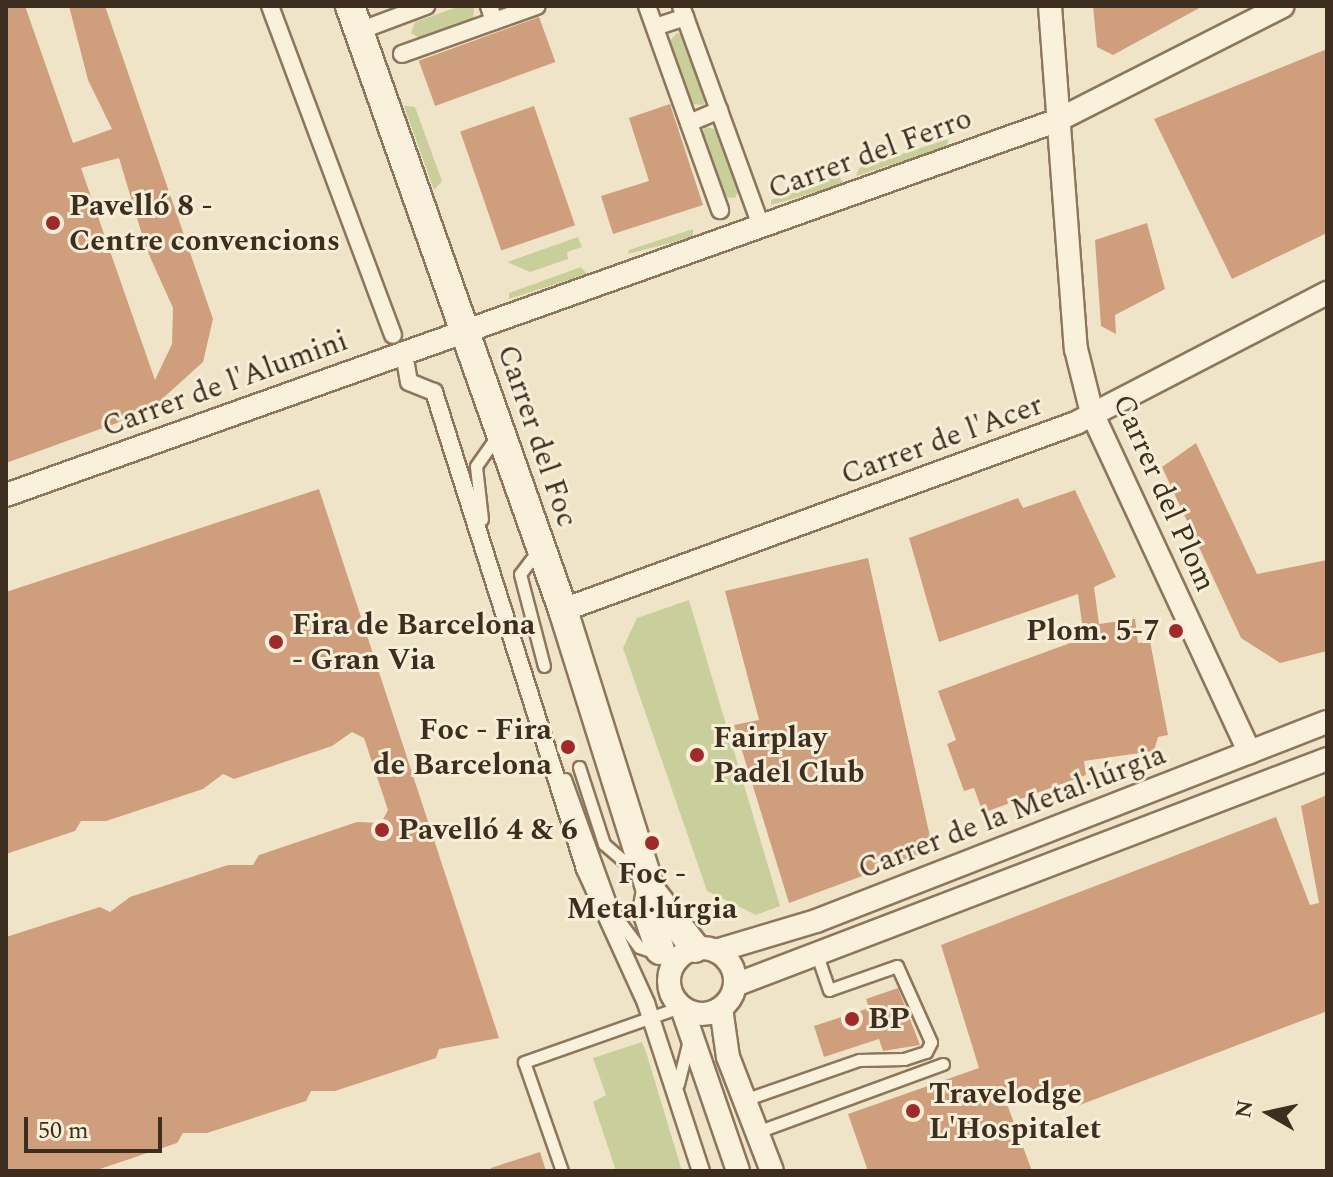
<!DOCTYPE html>
<meta charset="utf-8">
<style>
body{margin:0}
#map{position:relative;width:1333px;height:1177px;overflow:hidden;background:#f0e4c8;font-family:Spectral,serif}
div>[style]{position:absolute}
.green>*{inset:0;background:#c9cf9b}
.building>*{inset:0;background:#cf9f7d;transform-origin:0 0}
.roads{filter:drop-shadow(2px 0 #8d765c) drop-shadow(-2px 0 #8d765c) drop-shadow(0 2px #8d765c) drop-shadow(0 -2px #8d765c)}
.service>*{height:11px;margin:-5.5px;padding:0 5.5px;transform-origin:5.5px;border-radius:5.5px;background:#faf1dc}
.pedestrian>*{height:16px;margin:-8px;padding:0 8px;transform-origin:8px;border-radius:8px;background:#faf1dc}
.minor>*{height:22px;margin:-11px;padding:0 11px;transform-origin:11px;border-radius:11px;background:#faf1dc}
.minor>.ring{margin:-11px;padding:0;box-sizing:content-box;background:none;border:22px solid #faf1dc;border-radius:50%}
.tertiary>*{height:28px;margin:-14px;padding:0 14px;transform-origin:14px;border-radius:14px;background:#faf1dc}
.dots>*{width:22px;height:22px;translate:-50% -50%;box-sizing:border-box;border:4px solid #f7eed8;border-radius:50%}
span{translate:-50% -50%;white-space:nowrap;text-align:center;line-height:1.15;-webkit-text-stroke:6px #f7eed8;paint-order:stroke}
.street-label{font-size:30px;color:#3d2e20}
.poi-label{font-size:30px;color:#3d2e20;font-weight:700}
.left{translate:0 -50%;text-align:left}
.right{translate:-100% -50%;text-align:right}
.frame{position:absolute;inset:0;border:8px solid #3d2e20;pointer-events:none}
.north{position:absolute;left:1229px;top:1073px;width:80px;height:80px;-webkit-text-stroke:6px #f7eed8;paint-order:stroke;rotate:279deg;font-size:22px;font-weight:700;line-height:32px;text-align:center;color:#3d2e20}
.north::after{content:'';display:block;margin:auto;width:28px;height:36px;background:#3d2e20;clip-path:polygon(50% 0,100% 100%,50% 72%,0 100%)}
.scale{position:absolute;left:24px;top:1117px;width:138px;height:36px;box-sizing:border-box;border:4px solid #3d2e20;border-top:0;padding-left:10px;font-size:24px;line-height:28px;white-space:nowrap;color:#3d2e20;-webkit-text-stroke:6px #f7eed8;paint-order:stroke}
</style>
<div id="map">
<div class="green">
<i style="clip-path:polygon(460px 6px,474px 7px,473px 21px,421px 39px,411px 33px,415px 22px)"></i>
<i style="clip-path:polygon(677px 33px,687px 37px,708px 94px,703px 105px,690px 104px,667px 44px)"></i>
<i style="clip-path:polygon(404px 106px,415px 107px,442px 181px,434px 190px)"></i>
<i style="clip-path:polygon(705px 127px,720px 130px,741px 187px,735px 198px,723px 197px,700px 137px)"></i>
<i style="clip-path:polygon(948px 139px,947px 147px,856px 176px,859px 168px)"></i>
<i style="clip-path:polygon(839px 176px,844px 184px,771px 205px,771px 200px)"></i>
<i style="clip-path:polygon(693px 229px,693px 237px,628px 254px,629px 250px)"></i>
<i style="clip-path:polygon(578px 237px,582px 247px,567px 252px,568px 259px,530px 272px,507px 262px)"></i>
<i style="clip-path:polygon(581px 267px,587px 274px,509px 299px,509px 293px)"></i>
<i style="clip-path:polygon(689px 600px,780px 906px,756px 915px,707px 891px,623px 648px,637px 618px)"></i>
<i style="clip-path:polygon(642px 1042px,647px 1055px,682px 1171px,616px 1171px,593px 1102px,606px 1095px,593px 1058px)"></i>
</div>
<div class="building">
<i style="clip-path:polygon(evenodd,6px 6px,25px 6px,73px 143px,112px 129px,88px 80px,69px 6px,105px 6px,213px 319px,203px 362px,162px 399px,164px 406px,6px 463px,6px 6px,119px 158px,146px 248px,173px 308px,172px 344px,155px 380px,81px 168px,119px 158px)"></i>
<i style="clip-path:polygon(1093px 6px,1203px 6px,1113px 55px,1097px 47px)"></i>
<i style="left:539px;top:17px;width:48px;height:128px;rotate:70deg"></i>
<i style="clip-path:polygon(1327px 49px,1327px 233px,1232px 279px,1154px 119px)"></i>
<i style="clip-path:polygon(670px 104px,703px 205px,613px 234px,601px 196px,649px 181px,629px 118px)"></i>
<i style="left:534px;top:106px;width:126px;height:78px;rotate:71deg"></i>
<i style="clip-path:polygon(1147px 223px,1165px 289px,1115px 315px,1116px 334px,1101px 326px,1095px 240px)"></i>
<i style="clip-path:polygon(1196px 443px,1257px 574px,1327px 560px,1327px 651px,1280px 663px,1241px 638px,1162px 467px)"></i>
<i style="clip-path:polygon(319px 489px,499px 1038px,439px 1049px,436px 1058px,335px 1091px,311px 1091px,306px 1101px,207px 1133px,183px 1133px,177px 1143px,94px 1171px,6px 1171px,6px 937px,100px 907px,110px 912px,130px 897px,228px 865px,253px 865px,259px 855px,357px 822px,381px 823px,388px 810px,364px 738px,352px 732px,332px 746px,234px 779px,223px 774px,203px 789px,106px 821px,81px 821px,75px 831px,6px 854px,6px 592px)"></i>
<i style="clip-path:polygon(1075px 490px,1116px 577px,1094px 587px,1099px 624px,1135px 619px,1138px 643px,1150px 641px,1168px 735px,1158px 737px,1154px 751px,1084px 761px,1086px 775px,983px 813px,974px 788px,964px 791px,947px 744px,956px 740px,938px 691px,1084px 638px,1078px 594px,939px 642px,909px 538px,1018px 498px,1023px 508px)"></i>
<i style="clip-path:polygon(868px 558px,933px 850px,789px 903px,734px 725px,759px 720px,725px 591px)"></i>
<i style="clip-path:polygon(1327px 795px,1325px 1012px,1077px 1106px,1069px 1084px,1007px 1104px,1032px 1171px,868px 1171px,848px 1114px,979px 1068px,941px 945px,1276px 817px,1310px 905px,1319px 903px,1301px 806px)"></i>
<i style="clip-path:polygon(898px 988px,920px 1045px,883px 1051px,879px 1039px,824px 1057px,814px 1026px,869px 1008px,866px 999px)"></i>
<i style="clip-path:polygon(540px 1152px,546px 1171px,491px 1171px,491px 1168px)"></i>
</div>
<div class="roads">
<div class="service">
<i style="left:482px;top:519px;width:53px;rotate:-96.5deg"></i>
<i style="left:476px;top:466px;width:38px;rotate:-55deg"></i>
<i style="left:539px;top:549px;width:31px;rotate:127deg"></i>
<i style="left:520px;top:574px;width:95px;rotate:75.4deg"></i>
<i style="left:579px;top:767px;width:81px;rotate:72deg"></i>
<i style="left:604px;top:844px;width:46px;rotate:40.6deg"></i>
<i style="left:565px;top:779px;width:144px;rotate:70.1deg"></i>
<i style="left:614px;top:914px;width:41px;rotate:52.9deg"></i>
<i style="left:639px;top:947px;width:21px;rotate:19deg"></i>
<i style="left:678px;top:1084px;width:49px;rotate:-76deg"></i>
<i style="left:744px;top:1100px;width:122px;rotate:-19.2deg"></i>
<i style="left:859px;top:1060px;width:45px;rotate:-1.3deg"></i>
<i style="left:904px;top:1059px;width:23px;rotate:-18deg"></i>
<i style="left:926px;top:1052px;width:11px;rotate:-63deg"></i>
<i style="left:931px;top:1042px;width:83px;rotate:-114.1deg"></i>
<i style="left:897px;top:966px;width:72px;rotate:160.6deg"></i>
<i style="left:829px;top:990px;width:40px;rotate:-108.9deg"></i>
<i style="left:757px;top:1132px;width:198px;rotate:-20.1deg"></i>
<i style="left:562px;top:1171px;width:115px;rotate:-109.2deg"></i>
<i style="left:524px;top:1062px;width:165px;rotate:-19.4deg"></i>
</div>
<div class="pedestrian">
<i style="left:270px;top:6px;width:351px;rotate:69.5deg"></i>
<i style="left:489px;top:6px;width:16px;rotate:72deg"></i>
<i style="left:647px;top:6px;width:217px;rotate:70.3deg"></i>
<i style="left:681px;top:6px;width:234px;rotate:70deg"></i>
<i style="left:655px;top:27px;width:32px;rotate:-18deg"></i>
<i style="left:359px;top:31px;width:72px;rotate:-20.5deg"></i>
<i style="left:402px;top:54px;width:143px;rotate:-19.6deg"></i>
<i style="left:689px;top:123px;width:33px;rotate:-23deg"></i>
<i style="left:406px;top:365px;width:17px;rotate:80deg"></i>
<i style="left:409px;top:382px;width:27px;rotate:22deg"></i>
<i style="left:434px;top:392px;width:500px;rotate:72.43deg"></i>
<i style="left:585px;top:869px;width:147px;rotate:65.5deg"></i>
<i style="left:646px;top:1003px;width:177px;rotate:71.9deg"></i>
</div>
<div class="minor">
<i style="left:1050px;top:6px;width:344px;rotate:85.7deg"></i>
<i style="left:1076px;top:349px;width:66px;rotate:76deg"></i>
<i style="left:1092px;top:413px;width:374px;rotate:65.1deg"></i>
<i style="left:6px;top:495px;width:1115px;rotate:-19.61deg"></i>
<i style="left:1056px;top:121px;width:254px;rotate:-26.9deg"></i>
<i style="left:563px;top:610px;width:546px;rotate:-20.03deg"></i>
<i style="left:1076px;top:423px;width:283px;rotate:-27.4deg"></i>
<i class="ring" style="left:669px;top:948px;width:44px;height:44px"></i>
<i style="left:716px;top:951px;width:104px;rotate:-16.7deg"></i>
<i style="left:816px;top:921px;width:548px;rotate:-21.28deg"></i>
<i style="left:735px;top:985px;width:634px;rotate:-20.89deg"></i>
<i style="left:682px;top:1008px;width:172px;rotate:71deg"></i>
<i style="left:721px;top:1008px;width:49px;rotate:81.9deg"></i>
<i style="left:728px;top:1057px;width:122px;rotate:68.9deg"></i>
</div>
<div class="tertiary">
<i style="left:350px;top:6px;width:640px;rotate:70.57deg"></i>
<i style="left:563px;top:610px;width:294px;rotate:72.6deg"></i>
<i style="left:651px;top:891px;width:20px;rotate:101deg"></i>
<i style="left:647px;top:911px;width:41px;rotate:71.6deg"></i>
<i style="left:651px;top:891px;width:72px;rotate:52.3deg"></i>
</div>
</div>
<div class="dots">
<i style="left:53px;top:223px;background:#9e2a2b"></i>
<i style="left:1176px;top:631px;background:#9e2a2b"></i>
<i style="left:276px;top:642px;background:#9e2a2b"></i>
<i style="left:568px;top:747px;background:#9e2a2b"></i>
<i style="left:697px;top:755px;background:#9e2a2b"></i>
<i style="left:382px;top:830px;background:#9e2a2b"></i>
<i style="left:652px;top:843px;background:#9e2a2b"></i>
<i style="left:852px;top:1019px;background:#9e2a2b"></i>
<i style="left:913px;top:1111px;background:#9e2a2b"></i>
</div>
<div class="street-label">
<span style="left:870px;top:154px;rotate:-20deg">Carrer del Ferro</span>
<span style="left:225px;top:384px;rotate:-20deg">Carrer de l'Alumini</span>
<span style="left:537px;top:436px;rotate:71deg">Carrer del Foc</span>
<span style="left:942px;top:440px;rotate:-20deg">Carrer de l'Acer</span>
<span style="left:1164px;top:493px;rotate:66deg">Carrer del Plom</span>
<span style="left:1012px;top:812px;rotate:-21deg">Carrer de la Metal·lúrgia</span>
</div>
<div class="poi-label">
<span class="left" style="left:69px;top:223px">Pavelló 8 -<br>Centre convencions</span>
<span class="left" style="left:292px;top:642px">Fira de Barcelona<br>- Gran Via</span>
<span class="right" style="left:1160px;top:631px">Plom. 5-7</span>
<span class="right" style="left:552px;top:747px">Foc - Fira<br>de Barcelona</span>
<span class="left" style="left:713px;top:755px">Fairplay<br>Padel Club</span>
<span class="left" style="left:398px;top:830px">Pavelló 4 &amp; 6</span>
<span style="left:652px;top:891px">Foc -<br>Metal·lúrgia</span>
<span class="left" style="left:868px;top:1019px">BP</span>
<span class="left" style="left:929px;top:1111px">Travelodge<br>L'Hospitalet</span>
</div>
<div class="frame"></div>
<div class="north">N</div>
<div class="scale">50 m</div>
</div>
